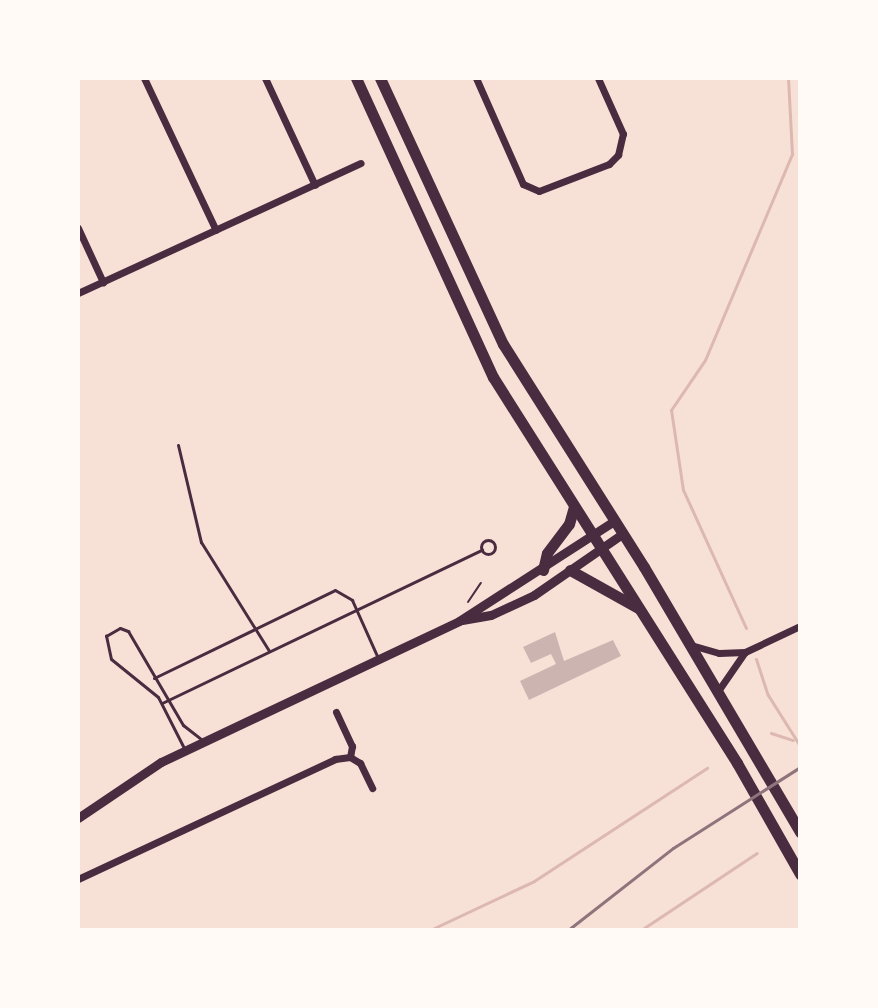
<!DOCTYPE html>
<style>
body{margin:0}
#map{position:relative;width:878px;height:1008px;overflow:hidden;background:#f7e1d7;font-family:"Fira Sans",sans-serif}
div>[style]{position:absolute}
.stream>*{height:3px;margin:-1.5px;padding:0 1.5px;transform-origin:1.5px;border-radius:1.5px;background:#dcb8b0}
.building>*{inset:0;background:#ccb4b1}
.path>*{height:2px;margin:-1px;padding:0 1px;transform-origin:1px;border-radius:1px;background:#4a2c40}
.service>*{height:3px;margin:-1.5px;padding:0 1.5px;transform-origin:1.5px;border-radius:1.5px;background:#4a2c40}
.service>.ring{margin:-1.5px;padding:0;box-sizing:content-box;background:none;border:3px solid #4a2c40;border-radius:50%}
.minor>*{height:7px;margin:-3.5px;padding:0 3.5px;transform-origin:3.5px;border-radius:3.5px;background:#4a2c40}
.tertiary>*{height:9px;margin:-4.5px;padding:0 4.5px;transform-origin:4.5px;border-radius:4.5px;background:#4a2c40}
.primary>*{height:11px;margin:-5.5px;padding:0 5.5px;transform-origin:5.5px;border-radius:5.5px;background:#4a2c40}
.rail>*{height:3px;margin:-1.5px;padding:0 1.5px;transform-origin:1.5px;border-radius:1.5px;background:#8f747c}
span{translate:-50% -50%;white-space:nowrap;text-align:center;line-height:1.15;-webkit-text-stroke:8px #fffaf5;paint-order:stroke}
.frame{position:absolute;inset:0;border:80px solid #fffaf5;pointer-events:none}
</style>
<div id="map">
<div class="stream">
<i style="left:746px;top:628px;width:152px;rotate:-114.5deg"></i>
<i style="left:683px;top:490px;width:81px;rotate:-98.5deg"></i>
<i style="left:671px;top:410px;width:60px;rotate:-55.8deg"></i>
<i style="left:705px;top:360px;width:224px;rotate:-67.1deg"></i>
<i style="left:792px;top:154px;width:76px;rotate:-93deg"></i>
<i style="left:756px;top:659px;width:38px;rotate:72deg"></i>
<i style="left:768px;top:695px;width:60px;rotate:57.9deg"></i>
<i style="left:771px;top:733px;width:23px;rotate:18deg"></i>
<i style="left:430px;top:930px;width:115px;rotate:-25.2deg"></i>
<i style="left:534px;top:881px;width:207px;rotate:-33.2deg"></i>
<i style="left:641px;top:930px;width:139px;rotate:-33.6deg"></i>
</div>
<div class="building">
<i style="clip-path:polygon(555px 632px,564px 661px,613px 640px,621px 656px,529px 700px,520px 681px,556px 664px,551px 654px,531px 663px,523px 647px)"></i>
</div>
<div class="path">
<i style="left:468px;top:602px;width:23px;rotate:-56deg"></i>
</div>
<div class="service">
<i style="left:178px;top:445px;width:100px;rotate:76.7deg"></i>
<i style="left:201px;top:542px;width:128px;rotate:58deg"></i>
<i class="ring" style="left:481px;top:540px;width:11px;height:11px"></i>
<i style="left:154px;top:678px;width:201px;rotate:-25.9deg"></i>
<i style="left:335px;top:590px;width:20px;rotate:30deg"></i>
<i style="left:352px;top:600px;width:61px;rotate:65.9deg"></i>
<i style="left:162px;top:703px;width:355px;rotate:-25.6deg"></i>
<i style="left:185px;top:750px;width:59px;rotate:-117deg"></i>
<i style="left:158px;top:697px;width:60px;rotate:-141deg"></i>
<i style="left:111px;top:659px;width:24px;rotate:-102deg"></i>
<i style="left:106px;top:636px;width:16px;rotate:-30deg"></i>
<i style="left:120px;top:628px;width:9px;rotate:21deg"></i>
<i style="left:128px;top:631px;width:109px;rotate:59.7deg"></i>
<i style="left:183px;top:725px;width:23px;rotate:38deg"></i>
</div>
<div class="minor">
<i style="left:144px;top:78px;width:168px;rotate:64.7deg"></i>
<i style="left:265px;top:78px;width:118px;rotate:65deg"></i>
<i style="left:476px;top:78px;width:116px;rotate:66.1deg"></i>
<i style="left:523px;top:184px;width:17px;rotate:24deg"></i>
<i style="left:539px;top:191px;width:75px;rotate:-21.1deg"></i>
<i style="left:609px;top:164px;width:13px;rotate:-45deg"></i>
<i style="left:618px;top:155px;width:22px;rotate:-77deg"></i>
<i style="left:623px;top:134px;width:61px;rotate:-114.1deg"></i>
<i style="left:78px;top:228px;width:60px;rotate:65.2deg"></i>
<i style="left:78px;top:293px;width:311px;rotate:-24.7deg"></i>
<i style="left:691px;top:645px;width:29px;rotate:16deg"></i>
<i style="left:719px;top:653px;width:26px;rotate:-2deg"></i>
<i style="left:745px;top:652px;width:61px;rotate:-25.3deg"></i>
<i style="left:718px;top:691px;width:47px;rotate:-55.3deg"></i>
<i style="left:336px;top:712px;width:38px;rotate:65deg"></i>
<i style="left:352px;top:746px;width:11px;rotate:100deg"></i>
<i style="left:78px;top:879px;width:284px;rotate:-25deg"></i>
<i style="left:335px;top:759px;width:15px;rotate:-8deg"></i>
<i style="left:350px;top:757px;width:12px;rotate:31deg"></i>
<i style="left:360px;top:763px;width:28px;rotate:64deg"></i>
</div>
<div class="tertiary">
<i style="left:462px;top:620px;width:29px;rotate:-10deg"></i>
<i style="left:491px;top:615px;width:47px;rotate:-24.9deg"></i>
<i style="left:534px;top:595px;width:107px;rotate:-34.7deg"></i>
<i style="left:78px;top:818px;width:100px;rotate:-34deg"></i>
<i style="left:161px;top:762px;width:330px;rotate:-25.3deg"></i>
<i style="left:459px;top:621px;width:184px;rotate:-32.8deg"></i>
</div>
<div class="primary">
<i style="left:356px;top:78px;width:329px;rotate:65.4deg"></i>
<i style="left:493px;top:377px;width:457px;rotate:57.7deg"></i>
<i style="left:737px;top:763px;width:128px;rotate:60.4deg"></i>
<i style="left:380px;top:78px;width:293px;rotate:65.2deg"></i>
<i style="left:503px;top:344px;width:264px;rotate:57.7deg"></i>
<i style="left:644px;top:567px;width:308px;rotate:59.5deg"></i>
<i style="left:543px;top:570px;width:17px;rotate:-77deg"></i>
<i style="left:547px;top:553px;width:36px;rotate:-53deg"></i>
<i style="left:569px;top:524px;width:18px;rotate:-74deg"></i>
<i style="left:570px;top:570px;width:78px;rotate:29.2deg"></i>
</div>
<div class="rail">
<i style="left:568px;top:930px;width:133px;rotate:-38deg"></i>
<i style="left:673px;top:848px;width:151px;rotate:-32.5deg"></i>
</div>
<div class="frame"></div>
</div>
